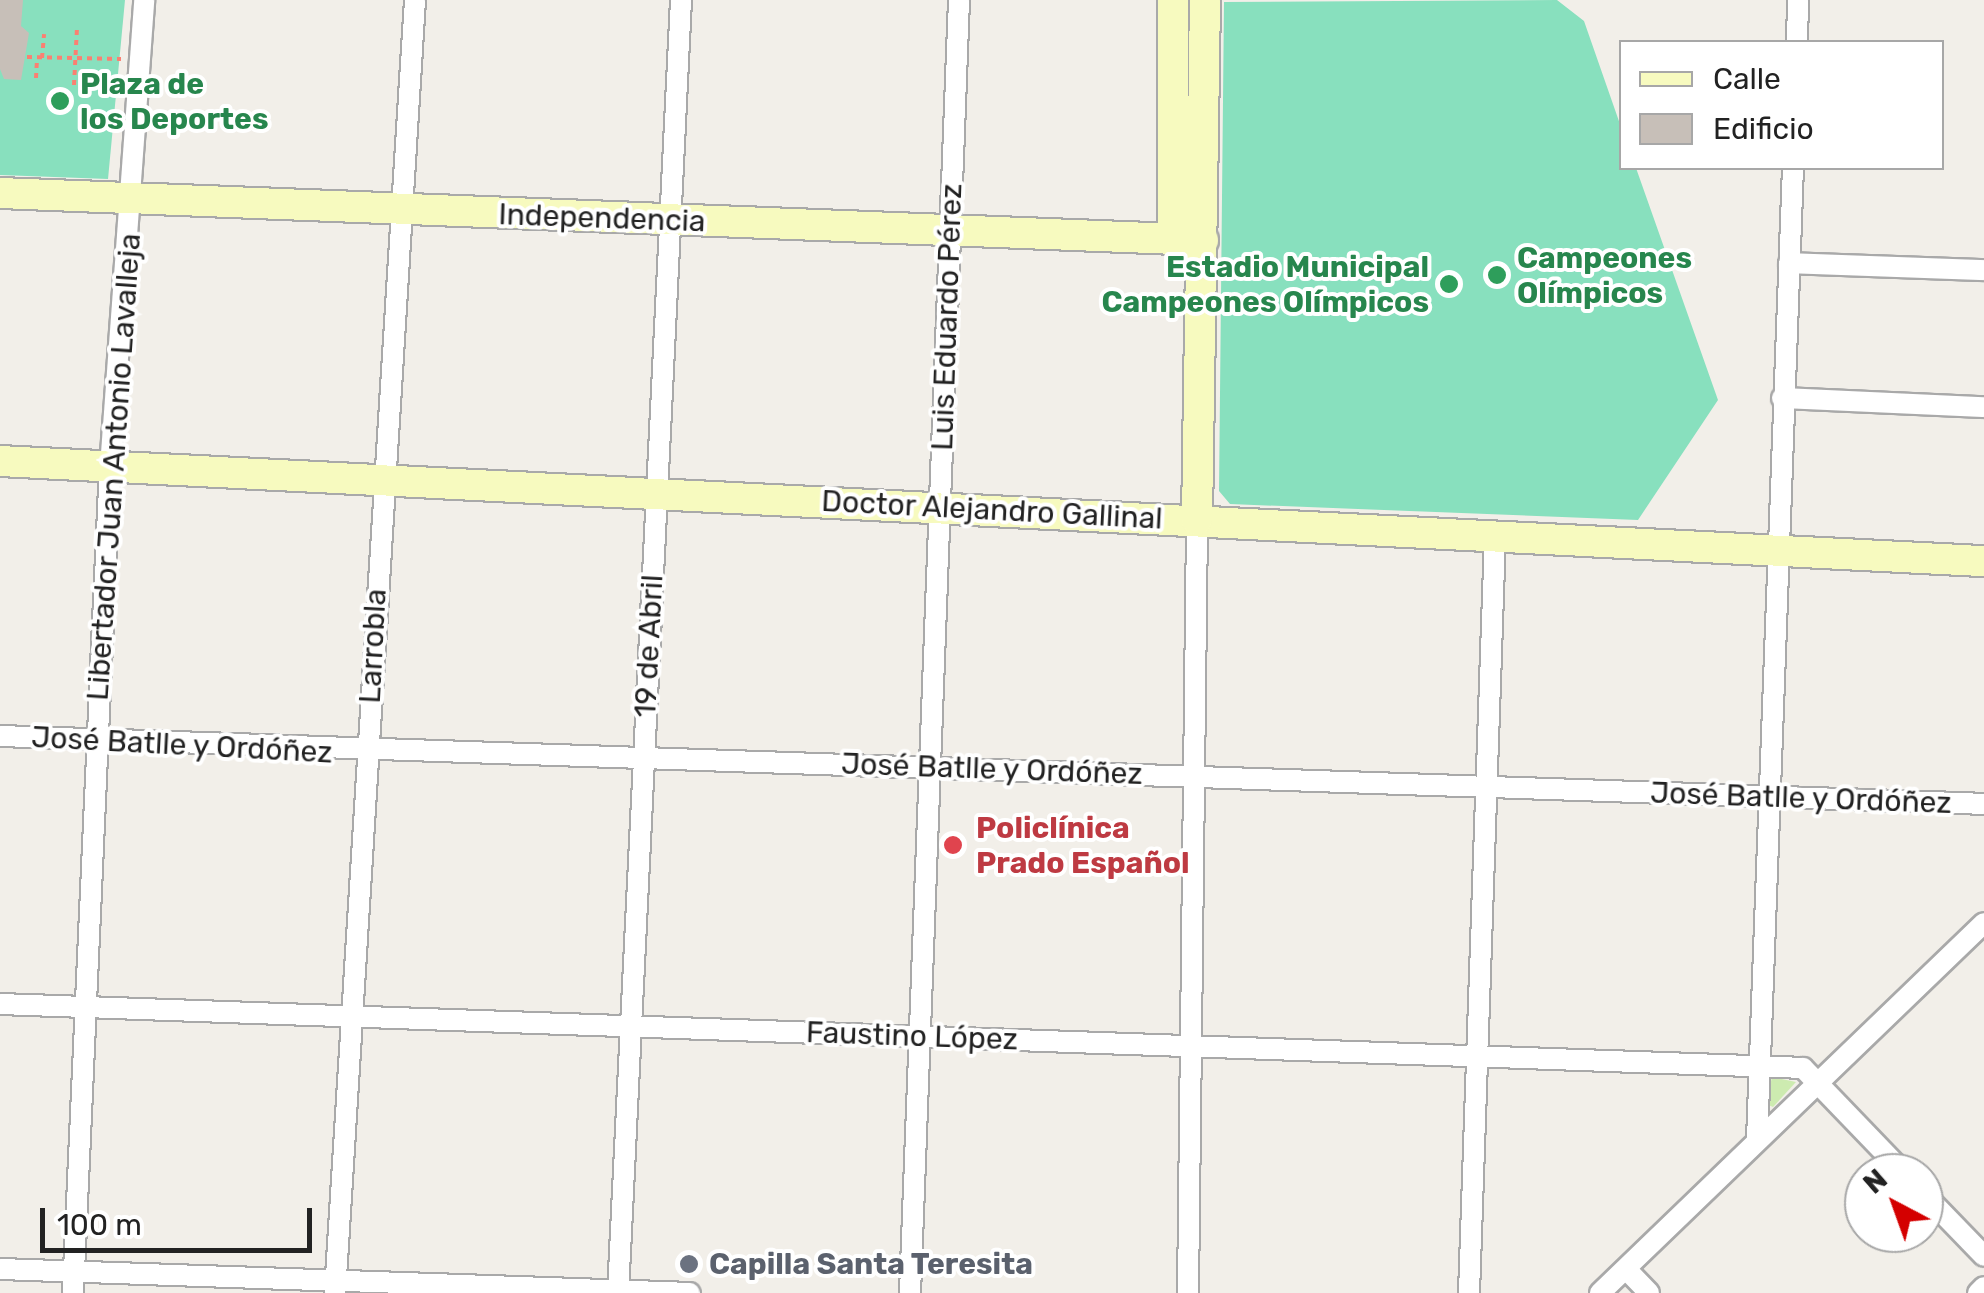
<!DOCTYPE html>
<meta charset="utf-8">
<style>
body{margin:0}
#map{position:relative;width:1984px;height:1293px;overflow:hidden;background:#f2efe9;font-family:Rubik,sans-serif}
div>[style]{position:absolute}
.grass>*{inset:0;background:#cdebb0}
.pitch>*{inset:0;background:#88e0be}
.building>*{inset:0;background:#c7bfb8}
.path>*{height:4px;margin-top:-2px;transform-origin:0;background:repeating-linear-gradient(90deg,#fa8072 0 5px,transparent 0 10px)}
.roads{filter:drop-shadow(2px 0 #a9a9a9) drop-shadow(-2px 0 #a9a9a9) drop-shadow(0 2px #a9a9a9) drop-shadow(0 -2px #a9a9a9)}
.street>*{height:20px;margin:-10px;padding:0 10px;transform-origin:10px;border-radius:10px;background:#fff}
.secondary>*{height:30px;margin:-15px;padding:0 15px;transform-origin:15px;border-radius:15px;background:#f7fabf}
.dots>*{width:28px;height:28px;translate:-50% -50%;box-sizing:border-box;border:5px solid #fff;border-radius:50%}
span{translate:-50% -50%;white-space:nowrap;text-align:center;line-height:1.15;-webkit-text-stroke:8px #fff;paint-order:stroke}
.leisure-label{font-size:30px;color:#27864d;font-weight:700}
.left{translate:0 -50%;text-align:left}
.right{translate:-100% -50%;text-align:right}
.street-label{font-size:30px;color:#222}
.health-label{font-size:30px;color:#be3a42;font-weight:700}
.worship-label{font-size:30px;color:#5b616d;font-weight:700}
.legend{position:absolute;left:1619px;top:40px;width:325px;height:130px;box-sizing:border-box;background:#fff;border:2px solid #a7a7a7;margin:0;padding:12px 18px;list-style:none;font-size:30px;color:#222}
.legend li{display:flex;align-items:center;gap:20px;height:50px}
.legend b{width:50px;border:2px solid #a7a7a7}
.north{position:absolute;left:1844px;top:1153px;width:100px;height:100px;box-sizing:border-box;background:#fff;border:2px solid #a7a7a7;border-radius:50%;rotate:319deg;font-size:28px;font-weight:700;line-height:40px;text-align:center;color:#222}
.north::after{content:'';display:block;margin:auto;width:35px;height:45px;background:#d40000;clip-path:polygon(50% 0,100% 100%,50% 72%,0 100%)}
.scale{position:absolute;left:40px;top:1208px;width:272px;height:45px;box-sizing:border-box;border:5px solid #222;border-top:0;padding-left:12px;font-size:30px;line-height:35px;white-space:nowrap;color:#222;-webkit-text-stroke:8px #fff;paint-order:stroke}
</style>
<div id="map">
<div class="grass">
<i style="clip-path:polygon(1772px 1077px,1796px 1082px,1773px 1107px,1766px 1104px)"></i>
</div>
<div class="pitch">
<i style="clip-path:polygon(0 0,125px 0,108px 179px,0 175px)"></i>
<i style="clip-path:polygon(1557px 0,1584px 21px,1621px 127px,1622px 168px,1636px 168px,1718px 400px,1638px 520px,1230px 504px,1219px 491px,1224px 2px)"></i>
</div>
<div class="building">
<i style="clip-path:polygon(0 0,23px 0,21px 26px,29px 33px,21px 80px,4px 79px,0 69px)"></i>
</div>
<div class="path">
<i style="left:27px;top:57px;width:94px;rotate:1.2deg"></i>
<i style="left:42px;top:58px;width:24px;rotate:-85deg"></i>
<i style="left:36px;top:78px;width:20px;rotate:-87deg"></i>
<i style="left:74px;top:85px;width:58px;rotate:-87deg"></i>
</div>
<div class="roads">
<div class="street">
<i style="left:1797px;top:42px;width:42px;rotate:-88.6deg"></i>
<i style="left:1789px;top:263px;width:195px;rotate:2.1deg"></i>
<i style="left:1782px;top:398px;width:202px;rotate:2.6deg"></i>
<i style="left:0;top:736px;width:1985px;rotate:1.96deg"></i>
<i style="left:0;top:1004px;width:1804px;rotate:2.03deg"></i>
<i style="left:1803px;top:1068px;width:146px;rotate:46.1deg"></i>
<i style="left:1757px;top:1140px;width:973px;rotate:-87.88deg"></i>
<i style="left:1924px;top:1194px;width:86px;rotate:45.9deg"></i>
<i style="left:0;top:1269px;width:690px;rotate:1.99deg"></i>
<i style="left:1626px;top:1269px;width:33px;rotate:46deg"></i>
<i style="left:73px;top:1293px;width:827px;rotate:-87.44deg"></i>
<i style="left:110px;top:467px;width:468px;rotate:-85.8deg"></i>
<i style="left:335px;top:1293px;width:1295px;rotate:-86.46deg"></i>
<i style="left:618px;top:1293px;width:1295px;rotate:-87.21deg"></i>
<i style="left:910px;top:1293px;width:1294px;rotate:-87.83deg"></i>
<i style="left:1188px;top:1293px;width:773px;rotate:-89.33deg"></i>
<i style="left:1469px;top:1293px;width:756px;rotate:-88.03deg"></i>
<i style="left:1600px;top:1293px;width:533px;rotate:-43.94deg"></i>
<i style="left:1978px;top:1293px;width:8px;rotate:-45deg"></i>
</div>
<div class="secondary">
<i style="left:1173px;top:0;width:239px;rotate:90deg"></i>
<i style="left:0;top:193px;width:1204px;rotate:2.24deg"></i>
<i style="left:0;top:461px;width:1987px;rotate:2.89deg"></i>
<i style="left:1197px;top:520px;width:520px;rotate:-89.12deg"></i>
</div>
</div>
<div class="dots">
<i style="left:60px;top:101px;background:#2e9e5b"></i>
<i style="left:1497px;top:275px;background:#2e9e5b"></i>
<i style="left:1449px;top:284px;background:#2e9e5b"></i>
<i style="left:953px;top:845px;background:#e0444e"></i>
<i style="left:689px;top:1264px;background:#6b7280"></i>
</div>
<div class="leisure-label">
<span class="left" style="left:80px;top:101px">Plaza de<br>los Deportes</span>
<span class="left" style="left:1517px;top:275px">Campeones<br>Olímpicos</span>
<span class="right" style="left:1429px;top:284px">Estadio Municipal<br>Campeones Olímpicos</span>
</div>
<div class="street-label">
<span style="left:602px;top:218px;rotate:2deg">Independencia</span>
<span style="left:947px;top:317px;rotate:-88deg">Luis Eduardo Pérez</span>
<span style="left:114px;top:467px;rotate:-86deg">Libertador Juan Antonio Lavalleja</span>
<span style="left:992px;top:510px;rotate:3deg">Doctor Alejandro Gallinal</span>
<span style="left:373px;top:646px;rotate:-87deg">Larrobla</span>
<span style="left:649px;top:646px;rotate:-87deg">19 de Abril</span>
<span style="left:182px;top:745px;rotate:3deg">José Batlle y Ordóñez</span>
<span style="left:992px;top:769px;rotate:2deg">José Batlle y Ordóñez</span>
<span style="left:1801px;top:798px;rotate:2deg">José Batlle y Ordóñez</span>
<span style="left:912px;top:1036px;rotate:2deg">Faustino López</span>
</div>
<div class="health-label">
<span class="left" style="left:976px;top:845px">Policlínica<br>Prado Español</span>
</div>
<div class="worship-label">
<span class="left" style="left:709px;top:1264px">Capilla Santa Teresita</span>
</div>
<ul class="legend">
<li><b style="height:12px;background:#f7fabf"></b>Calle</li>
<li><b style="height:28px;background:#c7bfb8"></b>Edificio</li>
</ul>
<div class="north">N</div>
<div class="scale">100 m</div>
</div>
